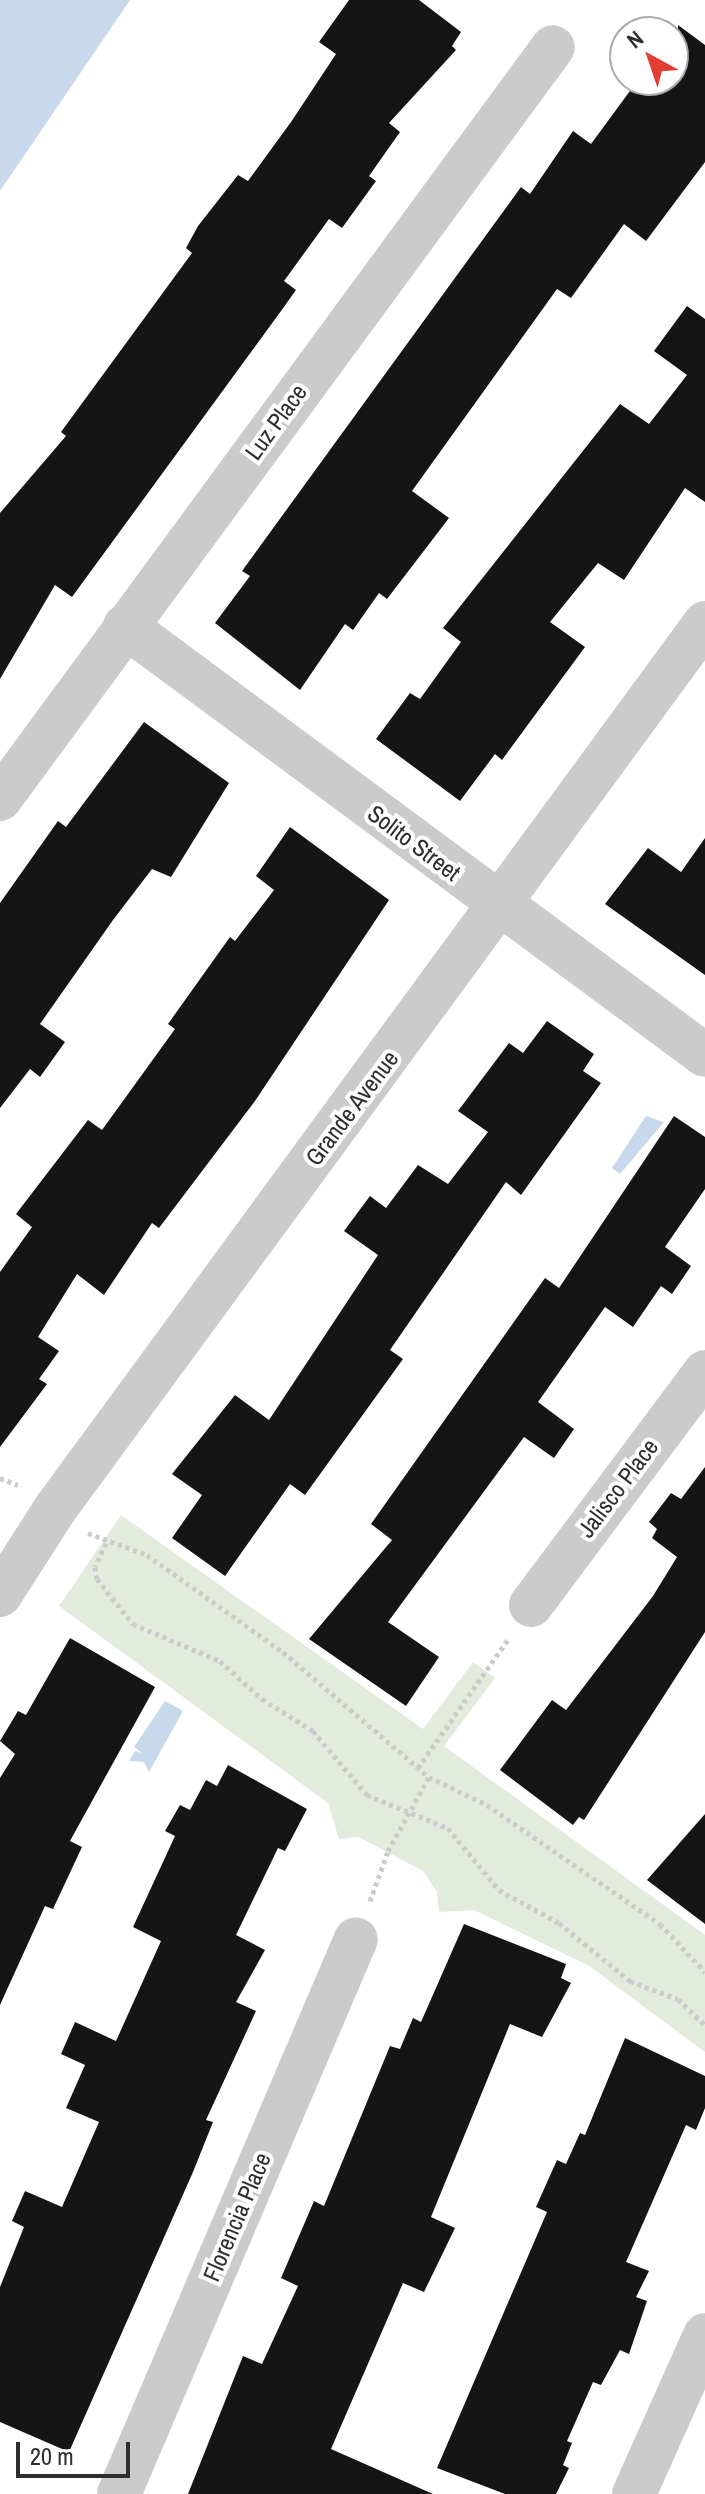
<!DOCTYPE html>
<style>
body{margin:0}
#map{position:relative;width:705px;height:2494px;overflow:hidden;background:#fff;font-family:"Archivo Narrow",sans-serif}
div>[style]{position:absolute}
.green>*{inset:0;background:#e2ebdc}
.water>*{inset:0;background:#c8d9eb}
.building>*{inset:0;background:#151515}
.path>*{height:5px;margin-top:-2.5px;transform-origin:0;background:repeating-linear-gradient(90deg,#cbcbcb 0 4px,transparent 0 8px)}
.street>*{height:44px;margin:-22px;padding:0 22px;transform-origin:22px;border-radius:22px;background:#cbcbcb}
span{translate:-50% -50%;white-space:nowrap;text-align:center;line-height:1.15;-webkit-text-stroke:8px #fff;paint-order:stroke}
.street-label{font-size:24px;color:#2e2e2e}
.north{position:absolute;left:609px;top:16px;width:80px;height:80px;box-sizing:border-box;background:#fff;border:2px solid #ababab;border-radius:50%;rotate:320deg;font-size:22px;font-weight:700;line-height:32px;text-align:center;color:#2e2e2e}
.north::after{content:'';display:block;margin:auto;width:28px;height:36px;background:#e23d33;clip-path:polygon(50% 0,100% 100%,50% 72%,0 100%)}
.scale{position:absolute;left:16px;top:2442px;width:114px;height:36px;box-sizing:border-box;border:4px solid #2e2e2e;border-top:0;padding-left:10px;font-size:24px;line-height:28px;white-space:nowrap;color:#2e2e2e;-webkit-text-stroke:6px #fff;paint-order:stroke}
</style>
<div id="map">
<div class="green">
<i style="clip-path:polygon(121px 1515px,423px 1729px,473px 1662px,495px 1678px,444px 1746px,705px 1935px,705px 2052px,589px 1966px,474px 1910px,439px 1912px,437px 1892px,423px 1871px,359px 1837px,339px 1839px,328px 1803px,59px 1606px)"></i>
</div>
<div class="water">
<i style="clip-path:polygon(0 0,130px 0,0 191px)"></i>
<i style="clip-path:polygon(646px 1116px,664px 1122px,620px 1174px,612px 1168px)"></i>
<i style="clip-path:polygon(165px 1701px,183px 1711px,149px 1772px,144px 1762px,129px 1761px,135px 1751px,142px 1753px,134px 1747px)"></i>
</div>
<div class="building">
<i style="clip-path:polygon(349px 0,419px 0,461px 32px,452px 46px,456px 50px,389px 123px,400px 132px,369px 176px,376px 181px,342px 228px,329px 219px,284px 281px,296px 290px,281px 311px,72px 597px,55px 585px,0 679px,0 513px,66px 436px,61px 432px,192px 253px,186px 248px,198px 226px,238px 175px,248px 181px,291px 122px,336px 54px,319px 42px)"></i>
<i style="clip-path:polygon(678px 25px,705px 45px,705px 162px,646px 241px,624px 224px,571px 298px,557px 289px,412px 491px,449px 518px,387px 599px,379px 593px,353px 630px,345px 624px,300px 690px,215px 623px,250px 576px,242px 571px,521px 187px,530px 194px,573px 131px,591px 144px,638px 80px,673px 80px)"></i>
<i style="clip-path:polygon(687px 306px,705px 319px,705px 502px,685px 488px,624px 580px,598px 563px,550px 622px,585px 647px,502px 760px,495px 754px,460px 801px,376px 739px,410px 693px,420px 699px,461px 642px,443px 628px,620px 404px,649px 424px,687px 375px,654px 351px)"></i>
<i style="clip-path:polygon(144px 722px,229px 783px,171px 877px,152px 869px,113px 920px,40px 1024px,65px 1042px,40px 1077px,30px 1069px,0 1108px,0 903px,58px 821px,66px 827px)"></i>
<i style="clip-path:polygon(290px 827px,389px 900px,255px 1101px,159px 1228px,152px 1223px,104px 1295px,77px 1274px,38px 1337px,59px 1351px,39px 1379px,47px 1384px,0 1447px,0 1272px,32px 1227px,16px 1214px,88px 1120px,102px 1130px,175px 1029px,168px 1024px,230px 937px,235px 941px,274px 890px,256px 876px)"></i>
<i style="clip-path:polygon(705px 838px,705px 975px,605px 904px,648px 848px,681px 872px)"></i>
<i style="clip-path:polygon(547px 1021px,594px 1054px,583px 1071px,601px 1083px,521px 1195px,506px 1182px,390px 1350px,403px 1359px,305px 1495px,290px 1484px,225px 1576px,172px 1538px,202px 1495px,172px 1474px,235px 1395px,269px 1420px,378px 1255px,344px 1231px,370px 1196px,386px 1208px,418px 1165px,448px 1184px,488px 1132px,458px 1111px,509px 1043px,523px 1053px)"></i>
<i style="clip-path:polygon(674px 1116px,705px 1137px,705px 1189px,665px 1247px,691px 1266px,672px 1294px,661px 1286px,633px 1327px,605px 1307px,538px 1402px,574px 1429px,554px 1458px,524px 1437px,388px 1622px,439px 1657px,406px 1706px,309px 1639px,392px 1540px,371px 1524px,545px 1278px,559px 1288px)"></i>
<i style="clip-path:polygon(705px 1467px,705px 1632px,584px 1820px,579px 1817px,573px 1825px,500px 1770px,552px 1700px,566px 1710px,653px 1596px,677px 1557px,652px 1538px,657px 1529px,649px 1522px,671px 1493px,681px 1499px)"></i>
<i style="clip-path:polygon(70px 1638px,155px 1687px,70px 1841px,82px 1847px,53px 1909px,45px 1906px,0 2005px,0 1778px,15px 1754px,0 1741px,18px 1711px,26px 1715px)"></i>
<i style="clip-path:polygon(228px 1765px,307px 1809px,285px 1851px,278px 1848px,236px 1935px,265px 1950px,236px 2002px,256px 2011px,206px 2120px,213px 2122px,193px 2172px,69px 2452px,0 2422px,0 2287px,24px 2227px,12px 2221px,25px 2191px,62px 2207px,99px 2122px,66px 2108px,85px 2065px,61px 2054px,75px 2022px,116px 2041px,161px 1941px,133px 1927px,175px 1836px,165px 1831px,180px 1805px,190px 1810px,206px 1780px,217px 1786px)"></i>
<i style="clip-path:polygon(705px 1814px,705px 1924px,647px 1880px)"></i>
<i style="clip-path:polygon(464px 1924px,566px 1964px,561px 1978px,571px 1983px,542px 2037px,510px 2024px,431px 2217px,455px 2228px,424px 2292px,403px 2283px,331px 2449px,433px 2494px,188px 2494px,243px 2356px,262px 2364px,298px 2286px,281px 2278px,314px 2201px,324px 2206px,390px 2046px,400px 2049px,413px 2018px,421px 2022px)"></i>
<i style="clip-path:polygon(625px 2038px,705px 2076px,705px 2108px,696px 2130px,686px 2125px,626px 2262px,649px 2271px,636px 2297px,647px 2301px,629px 2354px,620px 2350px,601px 2385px,593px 2382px,567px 2441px,572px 2443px,563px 2465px,569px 2468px,556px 2494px,505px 2494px,437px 2468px,547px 2212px,536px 2207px,557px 2160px,566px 2164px,580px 2133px,585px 2135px)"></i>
</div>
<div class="path">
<i style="left:0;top:1478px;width:19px;rotate:21deg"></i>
<i style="left:88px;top:1533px;width:63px;rotate:20.4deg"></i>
<i style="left:147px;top:1555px;width:167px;rotate:35.5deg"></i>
<i style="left:283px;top:1652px;width:192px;rotate:40.6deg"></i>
<i style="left:429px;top:1777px;width:64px;rotate:25.8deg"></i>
<i style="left:487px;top:1805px;width:210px;rotate:34.5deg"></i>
<i style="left:660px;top:1924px;width:66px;rotate:46.8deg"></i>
<i style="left:106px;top:1543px;width:26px;rotate:115deg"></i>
<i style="left:95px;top:1567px;width:12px;rotate:81deg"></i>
<i style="left:97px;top:1579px;width:58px;rotate:51.3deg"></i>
<i style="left:133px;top:1624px;width:95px;rotate:23deg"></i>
<i style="left:220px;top:1661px;width:57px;rotate:42.1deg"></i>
<i style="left:262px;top:1699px;width:60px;rotate:32.1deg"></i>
<i style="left:313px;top:1731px;width:84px;rotate:49.8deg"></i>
<i style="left:367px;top:1795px;width:87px;rotate:22.2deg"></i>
<i style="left:448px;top:1828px;width:80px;rotate:50.6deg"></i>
<i style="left:499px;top:1890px;width:68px;rotate:28.8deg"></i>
<i style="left:559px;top:1923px;width:92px;rotate:39.2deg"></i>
<i style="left:630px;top:1981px;width:51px;rotate:20.6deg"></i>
<i style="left:678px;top:1999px;width:37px;rotate:44deg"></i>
<i style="left:418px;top:1768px;width:159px;rotate:-55deg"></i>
<i style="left:370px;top:1901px;width:53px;rotate:-70.2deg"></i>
<i style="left:388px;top:1851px;width:85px;rotate:-61deg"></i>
</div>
<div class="street">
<i style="left:125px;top:626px;width:721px;rotate:36.49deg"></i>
<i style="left:0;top:799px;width:933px;rotate:-53.67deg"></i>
<i style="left:0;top:1595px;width:102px;rotate:-57.4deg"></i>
<i style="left:55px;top:1509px;width:1099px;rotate:-53.73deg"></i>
<i style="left:531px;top:1605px;width:291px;rotate:-53.2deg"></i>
<i style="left:119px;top:2494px;width:603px;rotate:-66.88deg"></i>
<i style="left:634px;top:2494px;width:174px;rotate:-65.9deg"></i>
</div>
<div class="street-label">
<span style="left:276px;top:422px;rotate:-54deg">Luz Place</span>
<span style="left:414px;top:843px;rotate:37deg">Solito Street</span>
<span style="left:352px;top:1108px;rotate:-53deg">Grande Avenue</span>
<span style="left:618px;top:1488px;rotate:-53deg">Jalisco Place</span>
<span style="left:237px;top:2217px;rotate:-67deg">Florencia Place</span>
</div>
<div class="north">N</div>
<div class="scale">20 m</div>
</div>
